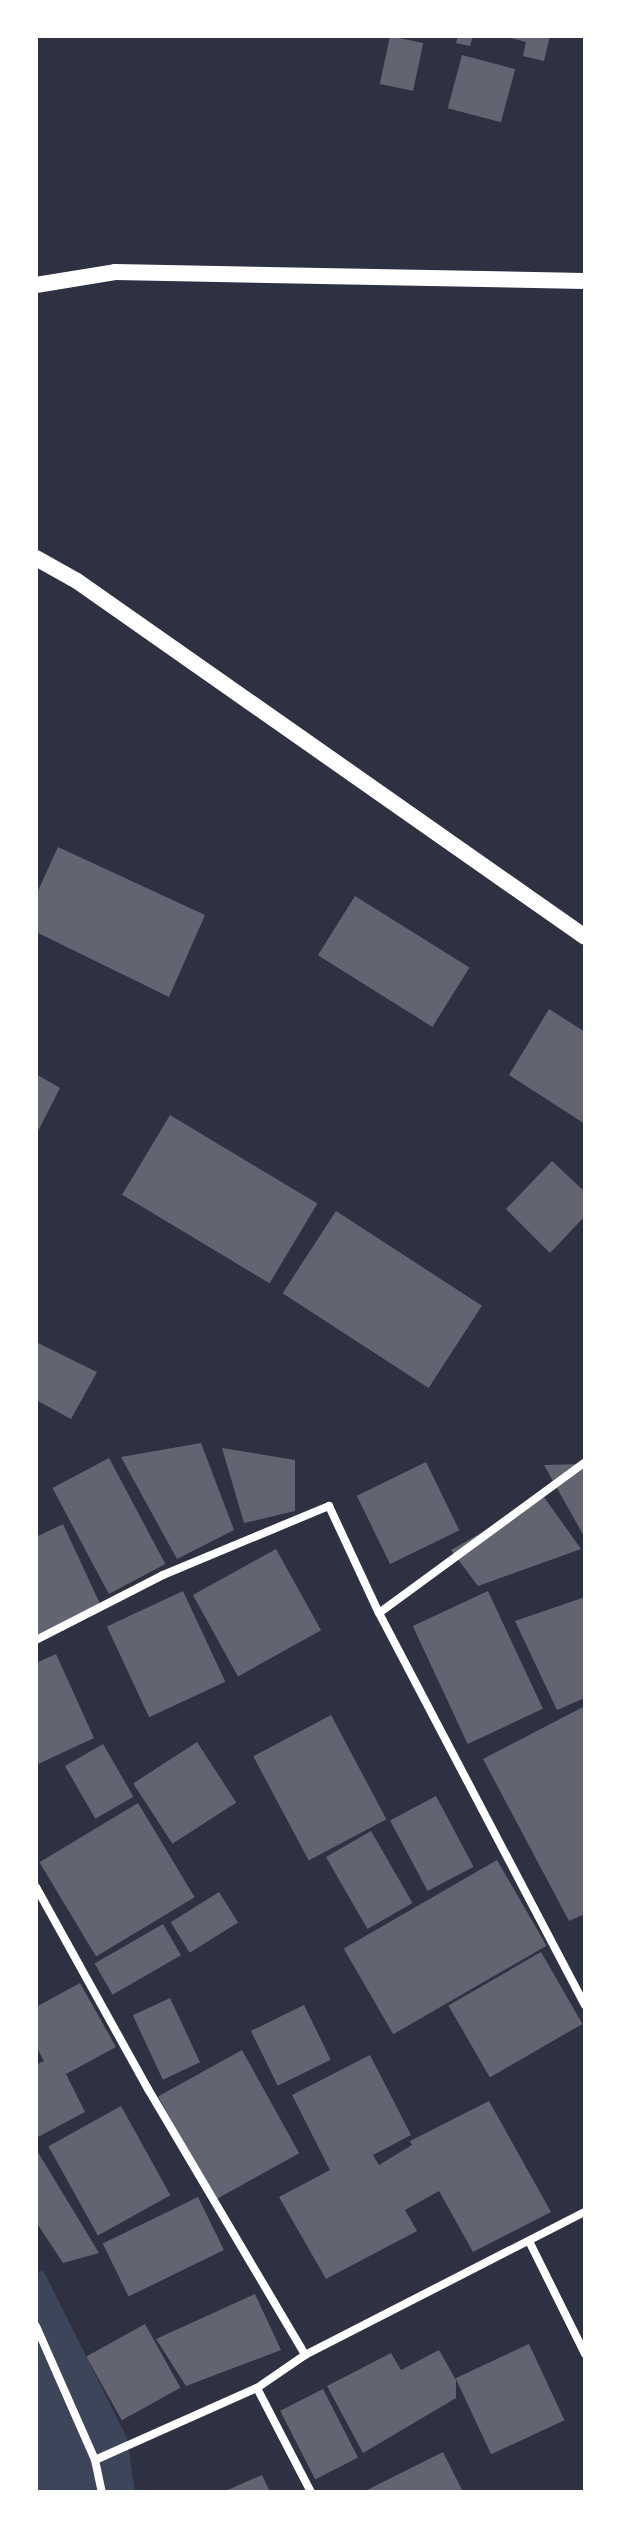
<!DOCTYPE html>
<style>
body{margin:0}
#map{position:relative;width:621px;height:2528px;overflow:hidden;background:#2d3142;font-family:"Noto Sans",sans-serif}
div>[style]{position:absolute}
.green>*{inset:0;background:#3c4559}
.building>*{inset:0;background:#626471;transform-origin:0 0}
.minor>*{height:8px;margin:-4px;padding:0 4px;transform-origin:4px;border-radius:4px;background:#fff}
.secondary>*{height:16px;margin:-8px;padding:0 8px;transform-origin:8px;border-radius:8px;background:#fff}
span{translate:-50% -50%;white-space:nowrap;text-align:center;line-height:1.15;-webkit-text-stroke:6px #fff;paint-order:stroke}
.frame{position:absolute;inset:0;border:38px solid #fff;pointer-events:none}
</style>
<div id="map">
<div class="green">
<i style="clip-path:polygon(43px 2270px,127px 2438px,135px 2492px,36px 2492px,36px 2274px)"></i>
</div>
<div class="building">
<i style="left:390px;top:36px;width:34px;height:49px;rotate:12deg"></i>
<i style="clip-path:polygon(458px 36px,473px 36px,470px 46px,456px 43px)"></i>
<i style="clip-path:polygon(550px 36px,544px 61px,523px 56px,526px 42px,507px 37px)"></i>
<i style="left:462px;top:55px;width:55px;height:55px;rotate:15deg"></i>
<i style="clip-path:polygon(58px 847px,205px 915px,169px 997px,36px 932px,36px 895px)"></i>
<i style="left:355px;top:896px;width:135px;height:70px;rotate:32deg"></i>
<i style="clip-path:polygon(549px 1009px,585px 1032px,585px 1124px,509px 1075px)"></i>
<i style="clip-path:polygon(36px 1074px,60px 1088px,36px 1135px)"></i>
<i style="left:170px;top:1115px;width:172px;height:93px;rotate:31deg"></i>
<i style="clip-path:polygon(552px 1161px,585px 1192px,585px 1216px,550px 1253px,506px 1209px)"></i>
<i style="left:336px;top:1211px;width:174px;height:98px;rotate:33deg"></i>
<i style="clip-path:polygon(36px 1342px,97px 1372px,71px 1419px,36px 1400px)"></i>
<i style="clip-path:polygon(201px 1443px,234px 1530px,177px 1559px,121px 1457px)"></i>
<i style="clip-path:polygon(222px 1448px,295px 1460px,295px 1511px,244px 1523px)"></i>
<i style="left:109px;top:1458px;width:120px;height:64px;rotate:62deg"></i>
<i style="left:426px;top:1462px;width:76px;height:77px;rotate:64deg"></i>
<i style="clip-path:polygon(585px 1464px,585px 1538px,544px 1465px)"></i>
<i style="clip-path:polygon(544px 1497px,581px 1549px,478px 1586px,451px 1550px)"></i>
<i style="clip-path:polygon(63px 1524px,101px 1606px,36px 1637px,36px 1537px)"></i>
<i style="left:276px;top:1549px;width:93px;height:95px;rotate:61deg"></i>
<i style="left:183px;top:1591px;width:100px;height:84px;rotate:65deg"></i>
<i style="left:488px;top:1591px;width:130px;height:83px;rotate:65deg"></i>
<i style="clip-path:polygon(585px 1597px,585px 1698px,557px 1710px,515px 1621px)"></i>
<i style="clip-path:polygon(56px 1654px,94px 1738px,36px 1765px,36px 1663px)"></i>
<i style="clip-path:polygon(585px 1706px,585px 1914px,569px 1921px,483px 1759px)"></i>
<i style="left:331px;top:1715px;width:118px;height:88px;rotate:62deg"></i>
<i style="left:197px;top:1742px;width:72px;height:76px;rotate:57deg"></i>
<i style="left:103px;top:1744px;width:61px;height:44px;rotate:60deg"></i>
<i style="left:436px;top:1796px;width:80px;height:52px;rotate:62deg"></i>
<i style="left:138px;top:1803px;width:110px;height:115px;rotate:59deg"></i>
<i style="left:371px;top:1831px;width:83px;height:52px;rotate:60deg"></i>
<i style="left:497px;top:1860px;width:99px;height:177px;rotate:60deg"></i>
<i style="left:219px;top:1892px;width:36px;height:57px;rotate:58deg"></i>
<i style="left:163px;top:1924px;width:36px;height:79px;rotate:60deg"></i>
<i style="left:541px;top:1952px;width:83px;height:107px;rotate:60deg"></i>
<i style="clip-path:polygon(80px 1983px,116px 2047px,66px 2074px,85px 2112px,36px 2138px,36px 2065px,44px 2061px,36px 2046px,36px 2007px)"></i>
<i style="left:170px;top:1998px;width:71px;height:41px;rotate:65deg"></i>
<i style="left:304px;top:2005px;width:61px;height:59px;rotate:64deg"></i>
<i style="left:242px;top:2050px;width:118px;height:96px;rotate:61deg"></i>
<i style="clip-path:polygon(370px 2055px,411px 2135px,373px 2155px,379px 2165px,412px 2145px,410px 2141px,489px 2101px,551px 2212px,473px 2252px,439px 2191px,405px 2210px,417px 2231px,326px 2279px,279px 2197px,330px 2170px,292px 2095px)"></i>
<i style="left:121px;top:2106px;width:102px;height:83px;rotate:61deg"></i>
<i style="clip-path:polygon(36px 2149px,99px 2253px,63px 2263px,36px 2222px)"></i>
<i style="left:198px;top:2197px;width:59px;height:106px;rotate:64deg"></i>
<i style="clip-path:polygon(255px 2294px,281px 2350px,186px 2386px,156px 2339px)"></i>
<i style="left:145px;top:2324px;width:73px;height:67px;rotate:61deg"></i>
<i style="left:529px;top:2344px;width:84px;height:81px;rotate:65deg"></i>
<i style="clip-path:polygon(439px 2350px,456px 2380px,456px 2398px,363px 2453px,327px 2386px,391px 2353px,401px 2370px)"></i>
<i style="left:323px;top:2389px;width:77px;height:48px;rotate:63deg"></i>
<i style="clip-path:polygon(443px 2452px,463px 2492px,363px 2492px)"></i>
<i style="clip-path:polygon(262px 2475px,270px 2492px,223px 2492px)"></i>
</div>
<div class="minor">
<i style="left:379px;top:1613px;width:443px;rotate:62.3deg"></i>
<i style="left:36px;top:1640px;width:143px;rotate:-27.1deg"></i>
<i style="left:163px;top:1575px;width:180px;rotate:-22.6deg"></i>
<i style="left:329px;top:1506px;width:118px;rotate:65deg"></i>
<i style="left:379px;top:1613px;width:255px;rotate:-36.2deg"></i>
<i style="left:36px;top:1887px;width:231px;rotate:61deg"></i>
<i style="left:148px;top:2089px;width:309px;rotate:59.4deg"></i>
<i style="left:529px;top:2241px;width:126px;rotate:63.6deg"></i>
<i style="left:36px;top:2326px;width:146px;rotate:66.2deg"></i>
<i style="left:95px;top:2460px;width:33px;rotate:78deg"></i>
<i style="left:257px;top:2388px;width:117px;rotate:62.6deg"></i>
<i style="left:95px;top:2460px;width:177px;rotate:-24deg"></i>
<i style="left:257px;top:2388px;width:58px;rotate:-34.5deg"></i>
<i style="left:305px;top:2355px;width:314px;rotate:-27.1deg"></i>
</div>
<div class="secondary">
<i style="left:36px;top:285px;width:80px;rotate:-9.3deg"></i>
<i style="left:115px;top:272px;width:470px;rotate:1.1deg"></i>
<i style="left:36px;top:558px;width:47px;rotate:29.3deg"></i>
<i style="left:77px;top:581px;width:620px;rotate:35.02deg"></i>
</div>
<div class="frame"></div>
</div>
